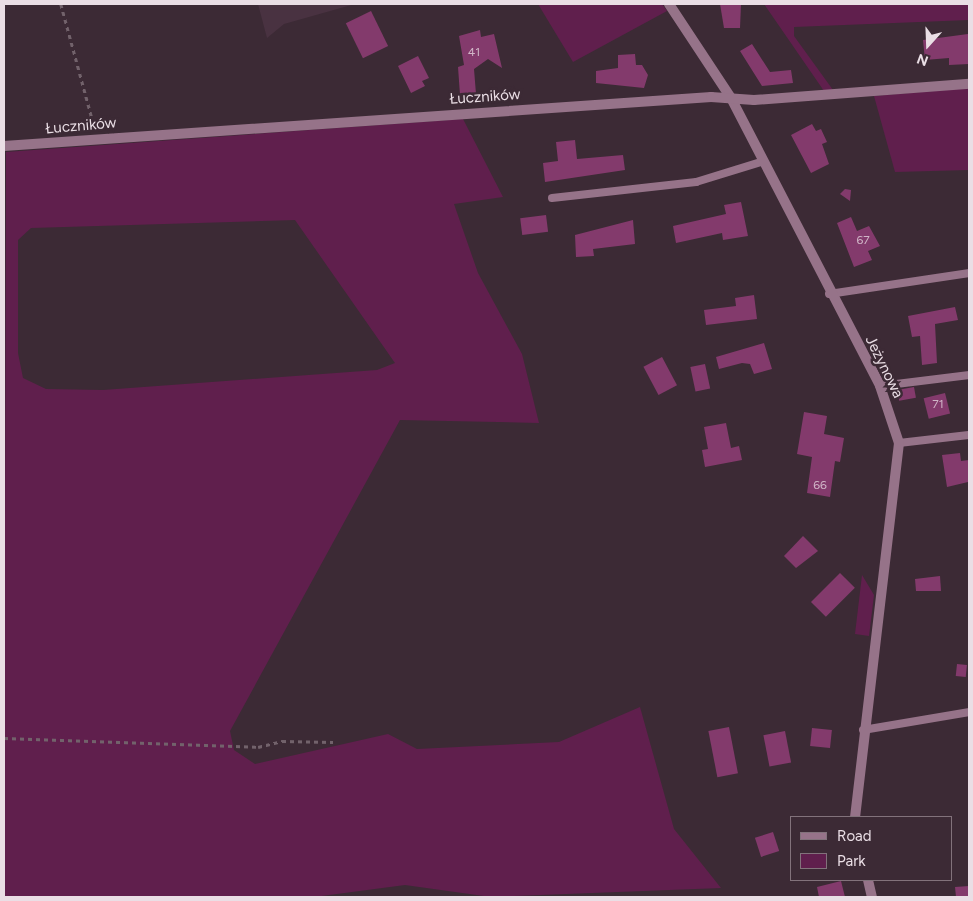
<!DOCTYPE html>
<meta charset="utf-8">
<style>
body{margin:0}
#map{position:relative;width:973px;height:901px;overflow:hidden;background:#3c2a35;font-family:Figtree,sans-serif}
div>[style]{position:absolute}
.built>*{inset:0;background:#493241}
.green>*{inset:0;background:#601f4d}
.building>*{inset:0;background:#833a6c;transform-origin:0 0}
.path>*{height:2.5px;margin-top:-1.25px;transform-origin:0;background:repeating-linear-gradient(90deg,#72626b 0 4px,transparent 0 8px)}
.service>*{height:8px;margin:-4px;padding:0 4px;transform-origin:4px;border-radius:4px;background:#967389}
.minor>*{height:10px;margin:-5px;padding:0 5px;transform-origin:5px;border-radius:5px;background:#967389}
span{translate:-50% -50%;white-space:nowrap;text-align:center;line-height:1.15;-webkit-text-stroke:5px #3c2a35;paint-order:stroke}
.number-label{font-size:12px;color:#d0b5c7}
.number-label span{-webkit-text-stroke-width:0}
.street-label{font-size:15px;color:#eadee5}
.frame{position:absolute;inset:0;border:5px solid #eadee5;pointer-events:none}
.legend{position:absolute;left:790px;top:816px;width:162px;height:65px;box-sizing:border-box;background:#3c2a35;border:1px solid #82727b;margin:0;padding:6px 9px;list-style:none;font-size:15px;color:#eadee5}
.legend li{display:flex;align-items:center;gap:10px;height:25px}
.legend b{width:25px;border:1px solid #82727b}
.north{position:absolute;left:903px;top:20px;width:50px;height:50px;-webkit-text-stroke:4px #3c2a35;paint-order:stroke;rotate:200deg;font-size:14px;font-weight:700;line-height:20px;text-align:center;color:#eadee5}
.north::after{content:'';display:block;margin:auto;width:18px;height:22px;background:#eadee5;clip-path:polygon(50% 0,100% 100%,50% 72%,0 100%)}
</style>
<div id="map">
<div class="built">
<i style="clip-path:polygon(258px 4px,355px 4px,284px 24px,267px 38px)"></i>
</div>
<div class="green">
<i style="clip-path:polygon(538px 4px,662px 4px,667px 11px,573px 62px)"></i>
<i style="clip-path:polygon(764px 4px,969px 4px,969px 20px,794px 27px,794px 36px,833px 90px,824px 91px)"></i>
<i style="clip-path:polygon(969px 88px,969px 170px,895px 172px,874px 96px)"></i>
<i style="clip-path:polygon(evenodd,463px 119px,503px 197px,454px 204px,478px 273px,522px 354px,539px 423px,400px 420px,230px 731px,234px 750px,255px 764px,388px 734px,417px 749px,559px 742px,640px 707px,674px 829px,721px 888px,491px 897px,405px 885px,314px 897px,4px 897px,6px 152px,463px 119px,295px 220px,395px 363px,377px 370px,103px 390px,46px 389px,23px 378px,18px 353px,18px 240px,31px 228px,295px 220px)"></i>
<i style="clip-path:polygon(862px 575px,874px 595px,869px 636px,855px 634px)"></i>
</div>
<div class="building">
<i style="clip-path:polygon(720px 4px,741px 4px,740px 28px,724px 28px)"></i>
<i style="left:371px;top:11px;width:39px;height:28px;rotate:64deg"></i>
<i style="clip-path:polygon(480px 30px,481px 37px,494px 34px,502px 68px,488px 59px,474px 69px,476px 94px,460px 95px,458px 67px,464px 65px,459px 36px)"></i>
<i style="clip-path:polygon(968px 34px,969px 64px,949px 65px,949px 58px,925px 60px,923px 40px)"></i>
<i style="clip-path:polygon(752px 44px,770px 72px,791px 70px,793px 83px,762px 86px,740px 51px)"></i>
<i style="clip-path:polygon(635px 54px,636px 65px,642px 65px,648px 75px,644px 88px,596px 83px,596px 71px,618px 68px,618px 55px)"></i>
<i style="clip-path:polygon(418px 56px,429px 78px,422px 81px,425px 86px,411px 93px,398px 66px)"></i>
<i style="clip-path:polygon(812px 124px,816px 131px,821px 129px,827px 142px,822px 144px,829px 164px,811px 173px,791px 135px)"></i>
<i style="clip-path:polygon(575px 140px,577px 159px,623px 155px,625px 170px,545px 182px,543px 163px,558px 161px,556px 142px)"></i>
<i style="clip-path:polygon(845px 189px,851px 190px,850px 201px,840px 194px)"></i>
<i style="clip-path:polygon(741px 202px,748px 236px,723px 240px,722px 233px,676px 243px,673px 226px,726px 214px,724px 205px)"></i>
<i style="left:546px;top:215px;width:17px;height:26px;rotate:83deg"></i>
<i style="clip-path:polygon(851px 217px,857px 231px,869px 226px,880px 246px,868px 251px,872px 260px,854px 267px,837px 223px)"></i>
<i style="clip-path:polygon(633px 220px,635px 244px,593px 249px,594px 256px,576px 257px,575px 235px)"></i>
<i style="clip-path:polygon(754px 295px,757px 319px,706px 325px,704px 310px,736px 306px,735px 298px)"></i>
<i style="clip-path:polygon(955px 307px,958px 320px,935px 324px,937px 363px,922px 365px,920px 336px,912px 337px,908px 316px)"></i>
<i style="clip-path:polygon(764px 343px,772px 369px,754px 374px,750px 364px,742px 363px,719px 369px,716px 357px)"></i>
<i style="left:662px;top:357px;width:32px;height:21px;rotate:62deg"></i>
<i style="left:705px;top:364px;width:25px;height:15px;rotate:78deg"></i>
<i style="left:914px;top:387px;width:11px;height:17px;rotate:80deg"></i>
<i style="left:945px;top:393px;width:21px;height:22px;rotate:76deg"></i>
<i style="clip-path:polygon(804px 412px,827px 416px,824px 434px,844px 438px,840px 462px,835px 461px,830px 497px,807px 493px,812px 457px,797px 454px)"></i>
<i style="clip-path:polygon(726px 423px,731px 448px,739px 446px,742px 460px,705px 467px,702px 450px,708px 449px,704px 427px)"></i>
<i style="clip-path:polygon(960px 453px,961px 461px,969px 460px,968px 482px,947px 487px,942px 455px)"></i>
<i style="clip-path:polygon(803px 536px,818px 551px,796px 568px,784px 556px)"></i>
<i style="left:840px;top:573px;width:21px;height:41px;rotate:45deg"></i>
<i style="clip-path:polygon(940px 576px,941px 591px,916px 591px,915px 579px)"></i>
<i style="left:957px;top:664px;width:10px;height:12px;rotate:6deg"></i>
<i style="left:729px;top:727px;width:47px;height:21px;rotate:79deg"></i>
<i style="left:812px;top:728px;width:20px;height:18px;rotate:6deg"></i>
<i style="left:785px;top:731px;width:32px;height:22px;rotate:79deg"></i>
<i style="left:773px;top:832px;width:20px;height:19px;rotate:72deg"></i>
<i style="clip-path:polygon(841px 881px,845px 897px,819px 897px,817px 887px)"></i>
<i style="clip-path:polygon(969px 886px,969px 897px,956px 897px,955px 887px)"></i>
</div>
<div class="path">
<i style="left:61px;top:4px;width:130px;rotate:74.8deg"></i>
<i style="left:4px;top:738px;width:254px;rotate:2deg"></i>
<i style="left:258px;top:747px;width:25px;rotate:-14deg"></i>
<i style="left:282px;top:741px;width:51px;rotate:1.1deg"></i>
</div>
<div class="service">
<i style="left:552px;top:198px;width:145px;rotate:-6.3deg"></i>
<i style="left:696px;top:182px;width:71px;rotate:-17.2deg"></i>
<i style="left:829px;top:294px;width:142px;rotate:-8.5deg"></i>
<i style="left:880px;top:386px;width:90px;rotate:-7deg"></i>
<i style="left:899px;top:443px;width:70px;rotate:-6.5deg"></i>
<i style="left:863px;top:730px;width:108px;rotate:-9.6deg"></i>
</div>
<div class="minor">
<i style="left:669px;top:4px;width:113px;rotate:56.6deg"></i>
<i style="left:731px;top:98px;width:324px;rotate:62.6deg"></i>
<i style="left:880px;top:386px;width:60px;rotate:71.6deg"></i>
<i style="left:899px;top:443px;width:377px;rotate:96.7deg"></i>
<i style="left:4px;top:146px;width:709px;rotate:-3.96deg"></i>
<i style="left:711px;top:97px;width:43px;rotate:4deg"></i>
<i style="left:754px;top:100px;width:216px;rotate:-4.3deg"></i>
<i style="left:868px;top:880px;width:17px;rotate:77deg"></i>
</div>
<div class="number-label">
<span style="left:474px;top:53px">41</span>
<span style="left:863px;top:241px">67</span>
<span style="left:938px;top:405px">71</span>
<span style="left:820px;top:486px">66</span>
</div>
<div class="street-label">
<span style="left:485px;top:97px;rotate:-4deg">Łuczników</span>
<span style="left:81px;top:126px;rotate:-5deg">Łuczników</span>
<span style="left:884px;top:367px;rotate:64deg">Jeżynowa</span>
</div>
<div class="frame"></div>
<ul class="legend">
<li><b style="height:6px;background:#967389"></b>Road</li>
<li><b style="height:14px;background:#601f4d"></b>Park</li>
</ul>
<div class="north">N</div>
</div>
